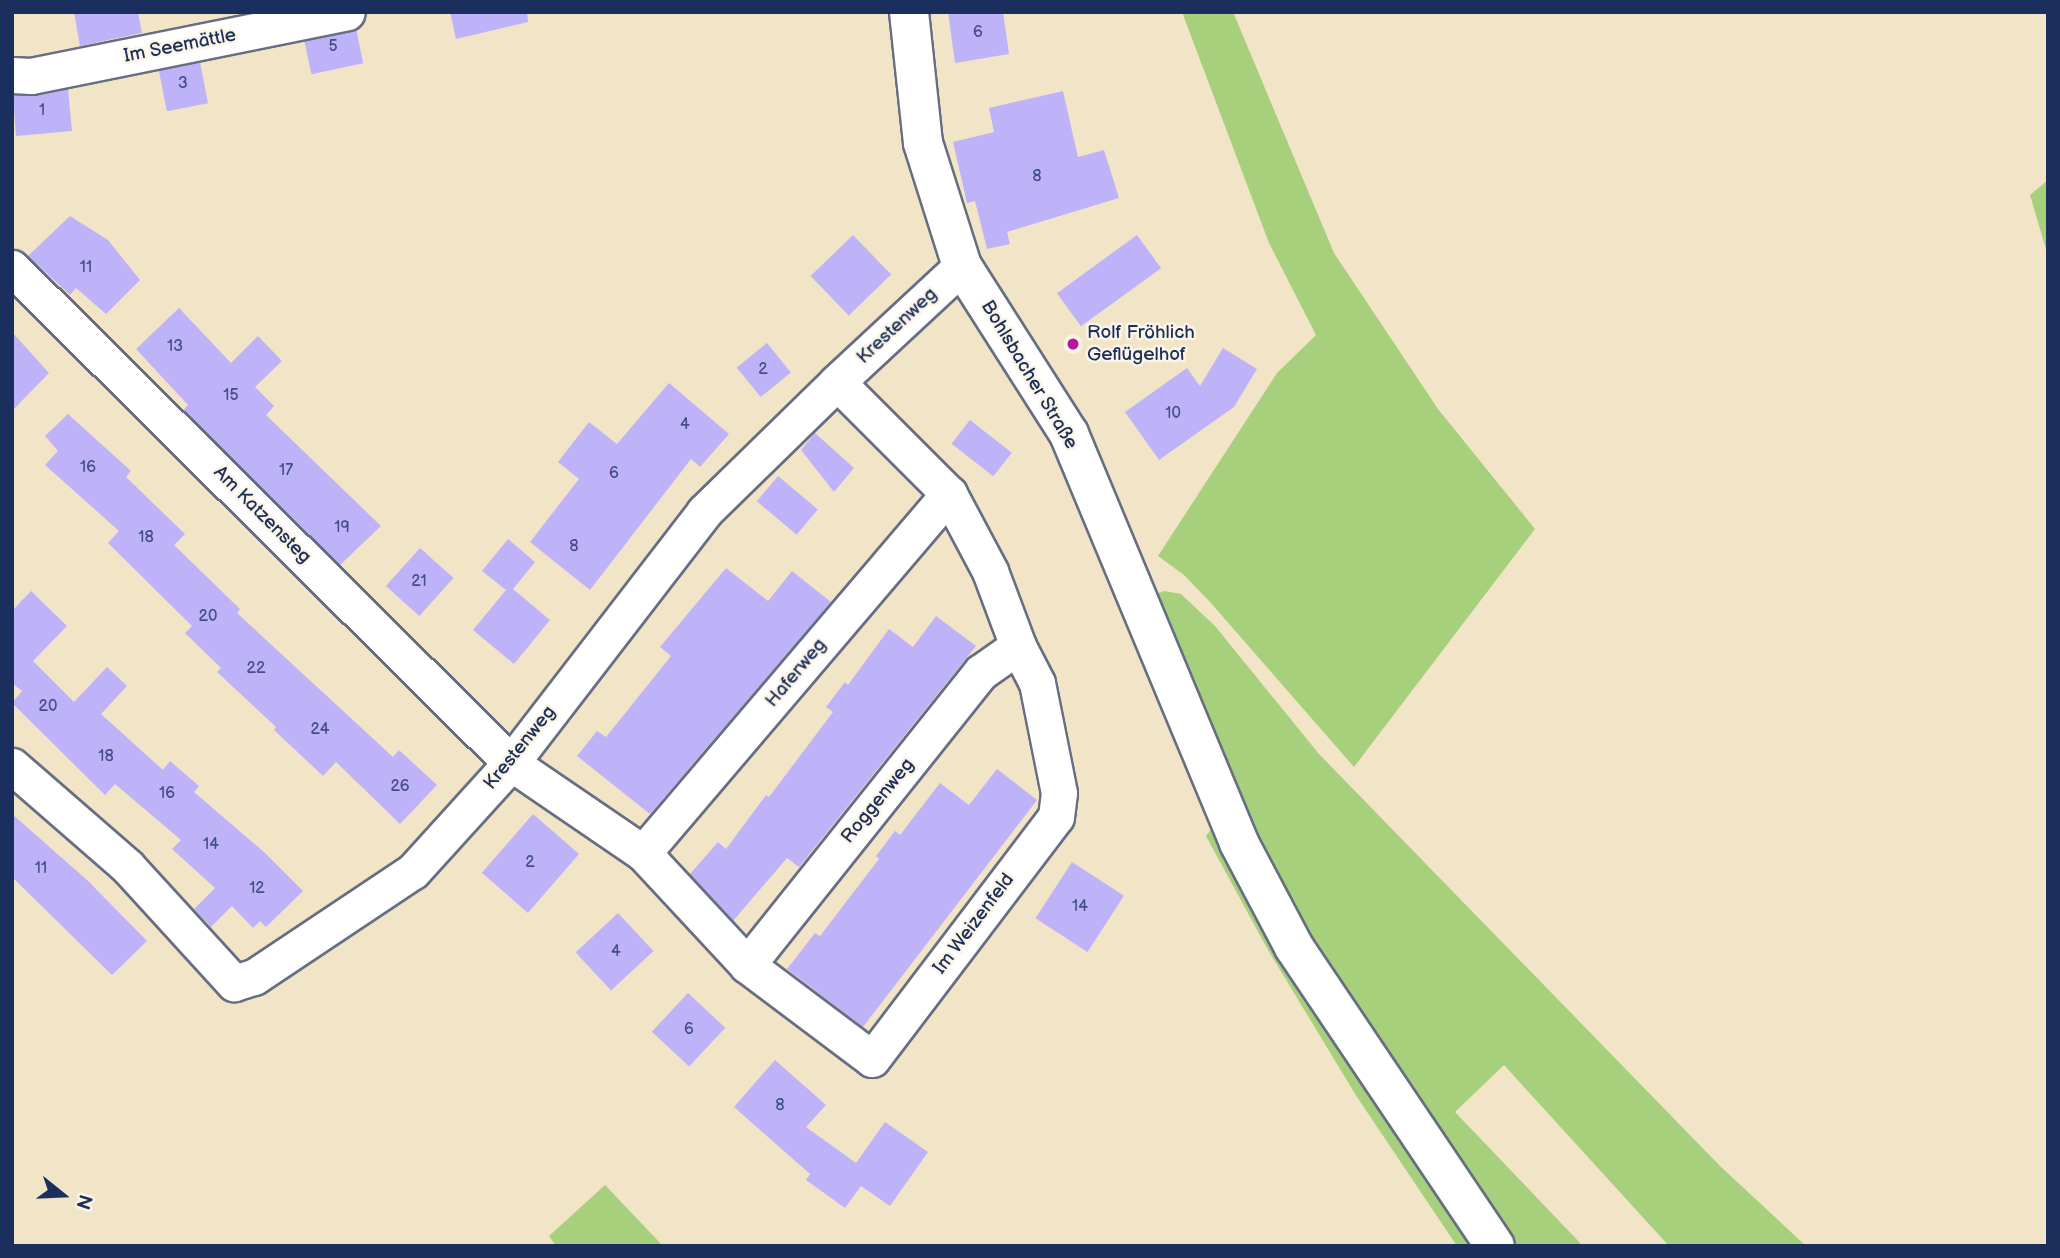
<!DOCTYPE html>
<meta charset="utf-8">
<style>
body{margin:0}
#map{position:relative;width:2060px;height:1258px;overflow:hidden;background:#f2e4c7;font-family:"Balsamiq Sans",sans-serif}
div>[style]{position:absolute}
.green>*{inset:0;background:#a7d07c}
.building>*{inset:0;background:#beb3f9;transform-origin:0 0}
.roads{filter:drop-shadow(2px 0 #666e83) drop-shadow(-2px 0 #666e83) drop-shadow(0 2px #666e83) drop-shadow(0 -2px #666e83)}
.minor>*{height:35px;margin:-17.5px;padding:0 17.5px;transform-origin:17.5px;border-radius:17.5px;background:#fff}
.tertiary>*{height:38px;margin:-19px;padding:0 19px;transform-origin:19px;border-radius:19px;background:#fff}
.dots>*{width:19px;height:19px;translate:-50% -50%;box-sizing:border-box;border:4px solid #fcf5e5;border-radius:50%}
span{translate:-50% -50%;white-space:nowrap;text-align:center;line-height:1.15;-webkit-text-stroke:5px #fcf5e5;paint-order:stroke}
.number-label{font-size:16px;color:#445085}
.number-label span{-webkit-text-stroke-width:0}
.street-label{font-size:19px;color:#1b2f5e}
.poi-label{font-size:19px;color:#1b2f5e}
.left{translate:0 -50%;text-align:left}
.frame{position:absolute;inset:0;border:14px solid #1b2f5e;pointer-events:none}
.north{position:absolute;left:28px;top:1160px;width:70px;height:70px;-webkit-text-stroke:5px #fcf5e5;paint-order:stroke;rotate:108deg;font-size:19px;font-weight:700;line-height:28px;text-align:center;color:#1b2f5e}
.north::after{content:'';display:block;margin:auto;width:24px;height:32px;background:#1b2f5e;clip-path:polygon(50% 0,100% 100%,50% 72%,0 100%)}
</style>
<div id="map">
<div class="green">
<i style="clip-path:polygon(1182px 12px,1233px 12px,1334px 253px,1438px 409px,1535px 529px,1354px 767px,1210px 602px,1184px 575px,1158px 556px,1277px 373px,1316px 335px,1269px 243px)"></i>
<i style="clip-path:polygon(2048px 180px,2048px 256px,2030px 195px)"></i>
<i style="clip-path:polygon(1164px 591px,1181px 594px,1215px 626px,1319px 754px,1720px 1166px,1806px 1246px,1669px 1246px,1504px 1065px,1455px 1112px,1583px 1246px,1510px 1246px,1301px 930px,1234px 797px,1156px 594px)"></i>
<i style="clip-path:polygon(1216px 823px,1478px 1246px,1457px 1246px,1357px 1097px,1268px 950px,1206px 836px)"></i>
<i style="clip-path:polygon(605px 1185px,663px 1246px,556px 1246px,549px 1236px)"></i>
</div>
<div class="building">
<i style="clip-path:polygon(74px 12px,138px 12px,142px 33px,80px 46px)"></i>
<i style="clip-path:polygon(450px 12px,527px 12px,528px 22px,456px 39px)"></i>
<i style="clip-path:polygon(948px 12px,1003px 12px,1009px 54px,955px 63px)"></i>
<i style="left:356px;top:29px;width:35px;height:53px;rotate:78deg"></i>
<i style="left:200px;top:62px;width:42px;height:42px;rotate:79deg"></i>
<i style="clip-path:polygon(68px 89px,72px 131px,16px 136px,13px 95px,35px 96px)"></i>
<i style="clip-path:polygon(1063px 91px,1078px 157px,1104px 150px,1119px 198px,1007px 232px,1010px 244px,987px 249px,975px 201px,967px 203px,953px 142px,994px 132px,989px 108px)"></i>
<i style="clip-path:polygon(70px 216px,108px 240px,140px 280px,106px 314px,76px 288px,70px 295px,28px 256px)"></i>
<i style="left:853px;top:235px;width:55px;height:59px;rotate:46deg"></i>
<i style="left:1137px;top:235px;width:41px;height:99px;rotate:54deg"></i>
<i style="clip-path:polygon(179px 308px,231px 363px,258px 336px,282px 361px,255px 387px,274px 406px,266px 415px,381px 526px,340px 565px,183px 410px,188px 405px,136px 349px)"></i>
<i style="clip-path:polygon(12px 332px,49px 373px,12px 411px)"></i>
<i style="left:767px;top:343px;width:38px;height:39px;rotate:51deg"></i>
<i style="clip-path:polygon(1223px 348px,1257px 369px,1234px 407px,1159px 460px,1125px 412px,1187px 368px,1200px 386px)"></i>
<i style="clip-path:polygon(669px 383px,729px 434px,700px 467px,691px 459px,590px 590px,530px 542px,579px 479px,558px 462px,589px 422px,617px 444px)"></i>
<i style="clip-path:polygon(68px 414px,131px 471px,126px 477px,185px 534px,174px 545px,240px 609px,237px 613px,393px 757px,399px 750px,437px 785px,400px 824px,336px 762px,323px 776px,274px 730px,276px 727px,217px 672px,221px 668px,185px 633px,192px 626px,108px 543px,119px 531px,45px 465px,58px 451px,45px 436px)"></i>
<i style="left:970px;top:420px;width:53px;height:30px;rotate:38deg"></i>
<i style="clip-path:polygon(815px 433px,854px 468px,834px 492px,801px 450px)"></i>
<i style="left:778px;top:476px;width:52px;height:33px;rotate:40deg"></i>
<i style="clip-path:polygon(508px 539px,535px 562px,513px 589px,550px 620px,514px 664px,473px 630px,506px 590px,482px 571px)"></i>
<i style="left:420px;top:548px;width:45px;height:51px;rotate:42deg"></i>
<i style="clip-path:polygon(726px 568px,768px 601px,792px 571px,831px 602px,650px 814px,577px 756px,597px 731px,606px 737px,671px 656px,660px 647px)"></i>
<i style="clip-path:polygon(31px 591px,67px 626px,33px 661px,74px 702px,107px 667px,127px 686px,101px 714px,163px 770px,170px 761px,199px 786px,194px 792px,264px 852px,303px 891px,266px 927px,260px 921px,253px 928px,232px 906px,211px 927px,194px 909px,215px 888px,172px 849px,181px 840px,115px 784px,105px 795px,12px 703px,22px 691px,12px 683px,12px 611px)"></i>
<i style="clip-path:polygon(936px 616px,976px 646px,799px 867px,787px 858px,733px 921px,690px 874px,718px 842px,726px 849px,766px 795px,769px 797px,833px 712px,826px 707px,845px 682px,848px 685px,889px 629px,913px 647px)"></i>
<i style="clip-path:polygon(997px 769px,1037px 800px,863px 1027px,787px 969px,815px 933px,820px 936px,879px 859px,876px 856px,895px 831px,900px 835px,940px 783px,969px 805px)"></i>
<i style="clip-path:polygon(12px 814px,87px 880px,147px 941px,112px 975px,12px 877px)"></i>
<i style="left:533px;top:814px;width:61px;height:78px;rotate:41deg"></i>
<i style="left:1072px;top:862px;width:62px;height:67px;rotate:33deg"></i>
<i style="left:618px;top:913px;width:52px;height:58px;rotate:47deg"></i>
<i style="left:688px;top:993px;width:51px;height:53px;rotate:43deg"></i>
<i style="clip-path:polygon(775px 1060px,826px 1105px,806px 1127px,856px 1163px,885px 1122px,928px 1152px,890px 1206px,861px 1186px,845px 1208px,806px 1180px,810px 1174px,734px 1107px)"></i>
</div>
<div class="roads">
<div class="minor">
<i style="left:12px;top:75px;width:19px;rotate:3deg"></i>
<i style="left:31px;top:76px;width:322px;rotate:-11.4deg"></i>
<i style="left:12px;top:268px;width:703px;rotate:44.77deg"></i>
<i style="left:511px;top:763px;width:160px;rotate:34.3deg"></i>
<i style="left:643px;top:853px;width:153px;rotate:47.1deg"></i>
<i style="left:747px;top:965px;width:156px;rotate:36.9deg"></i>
<i style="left:872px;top:1059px;width:304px;rotate:-52.8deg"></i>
<i style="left:1056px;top:817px;width:24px;rotate:-83deg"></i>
<i style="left:1059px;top:793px;width:112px;rotate:-101.3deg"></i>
<i style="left:1037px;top:683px;width:42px;rotate:-117.2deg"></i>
<i style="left:1018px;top:646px;width:80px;rotate:-110.5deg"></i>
<i style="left:990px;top:571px;width:87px;rotate:-118deg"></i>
<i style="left:949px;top:494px;width:158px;rotate:-135deg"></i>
<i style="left:12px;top:766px;width:152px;rotate:41deg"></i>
<i style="left:127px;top:866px;width:159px;rotate:47.6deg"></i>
<i style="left:234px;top:983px;width:21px;rotate:-17deg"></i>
<i style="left:254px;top:977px;width:191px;rotate:-33.7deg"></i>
<i style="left:413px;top:871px;width:146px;rotate:-47.8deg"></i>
<i style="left:511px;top:763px;width:317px;rotate:-52.4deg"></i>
<i style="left:704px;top:512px;width:186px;rotate:-44.3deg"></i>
<i style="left:837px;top:382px;width:171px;rotate:-42.9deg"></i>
<i style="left:643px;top:853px;width:472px;rotate:-49.6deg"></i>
<i style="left:747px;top:965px;width:375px;rotate:-51.4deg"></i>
<i style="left:981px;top:672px;width:45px;rotate:-35.1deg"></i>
</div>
<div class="tertiary">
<i style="left:909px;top:12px;width:132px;rotate:83.9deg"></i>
<i style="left:923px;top:143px;width:129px;rotate:72.4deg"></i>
<i style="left:962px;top:266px;width:199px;rotate:57.5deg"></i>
<i style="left:1069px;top:434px;width:443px;rotate:67.4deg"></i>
<i style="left:1239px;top:843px;width:118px;rotate:62.1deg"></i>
<i style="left:1294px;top:947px;width:360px;rotate:56.1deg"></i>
</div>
</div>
<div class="dots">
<i style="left:1073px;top:344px;background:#b5179e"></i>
</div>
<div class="number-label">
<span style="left:978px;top:33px">6</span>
<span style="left:333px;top:47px">5</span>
<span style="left:183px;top:84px">3</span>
<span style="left:42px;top:111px">1</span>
<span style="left:1037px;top:177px">8</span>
<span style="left:86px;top:268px">11</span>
<span style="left:175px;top:347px">13</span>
<span style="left:763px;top:370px">2</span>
<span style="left:231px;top:396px">15</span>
<span style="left:1173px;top:414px">10</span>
<span style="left:685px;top:425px">4</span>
<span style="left:88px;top:468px">16</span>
<span style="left:286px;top:471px">17</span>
<span style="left:614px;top:474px">6</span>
<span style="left:342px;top:528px">19</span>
<span style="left:146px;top:538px">18</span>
<span style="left:574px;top:547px">8</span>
<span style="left:419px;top:582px">21</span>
<span style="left:208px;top:617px">20</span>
<span style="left:256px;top:669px">22</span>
<span style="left:48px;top:707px">20</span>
<span style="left:320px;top:730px">24</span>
<span style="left:106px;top:757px">18</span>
<span style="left:400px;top:787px">26</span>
<span style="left:167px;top:794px">16</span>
<span style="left:211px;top:845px">14</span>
<span style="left:530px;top:863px">2</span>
<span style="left:41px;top:869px">11</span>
<span style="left:257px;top:889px">12</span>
<span style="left:1080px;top:907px">14</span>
<span style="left:616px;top:952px">4</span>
<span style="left:689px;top:1030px">6</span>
<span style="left:780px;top:1106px">8</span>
</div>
<div class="street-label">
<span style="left:180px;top:46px;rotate:-11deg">Im Seemättle</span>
<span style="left:897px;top:326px;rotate:-43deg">Krestenweg</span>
<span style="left:1029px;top:375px;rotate:59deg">Bohlsbacher Straße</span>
<span style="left:262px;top:515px;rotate:45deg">Am Katzensteg</span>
<span style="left:796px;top:673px;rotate:-50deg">Haferweg</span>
<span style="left:520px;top:748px;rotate:-51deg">Krestenweg</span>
<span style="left:878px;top:801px;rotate:-51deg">Roggenweg</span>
<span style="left:974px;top:924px;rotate:-53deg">Im Weizenfeld</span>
</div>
<div class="poi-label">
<span class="left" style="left:1087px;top:344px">Rolf Fröhlich<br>Geflügelhof</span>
</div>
<div class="frame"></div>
<div class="north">N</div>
</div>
